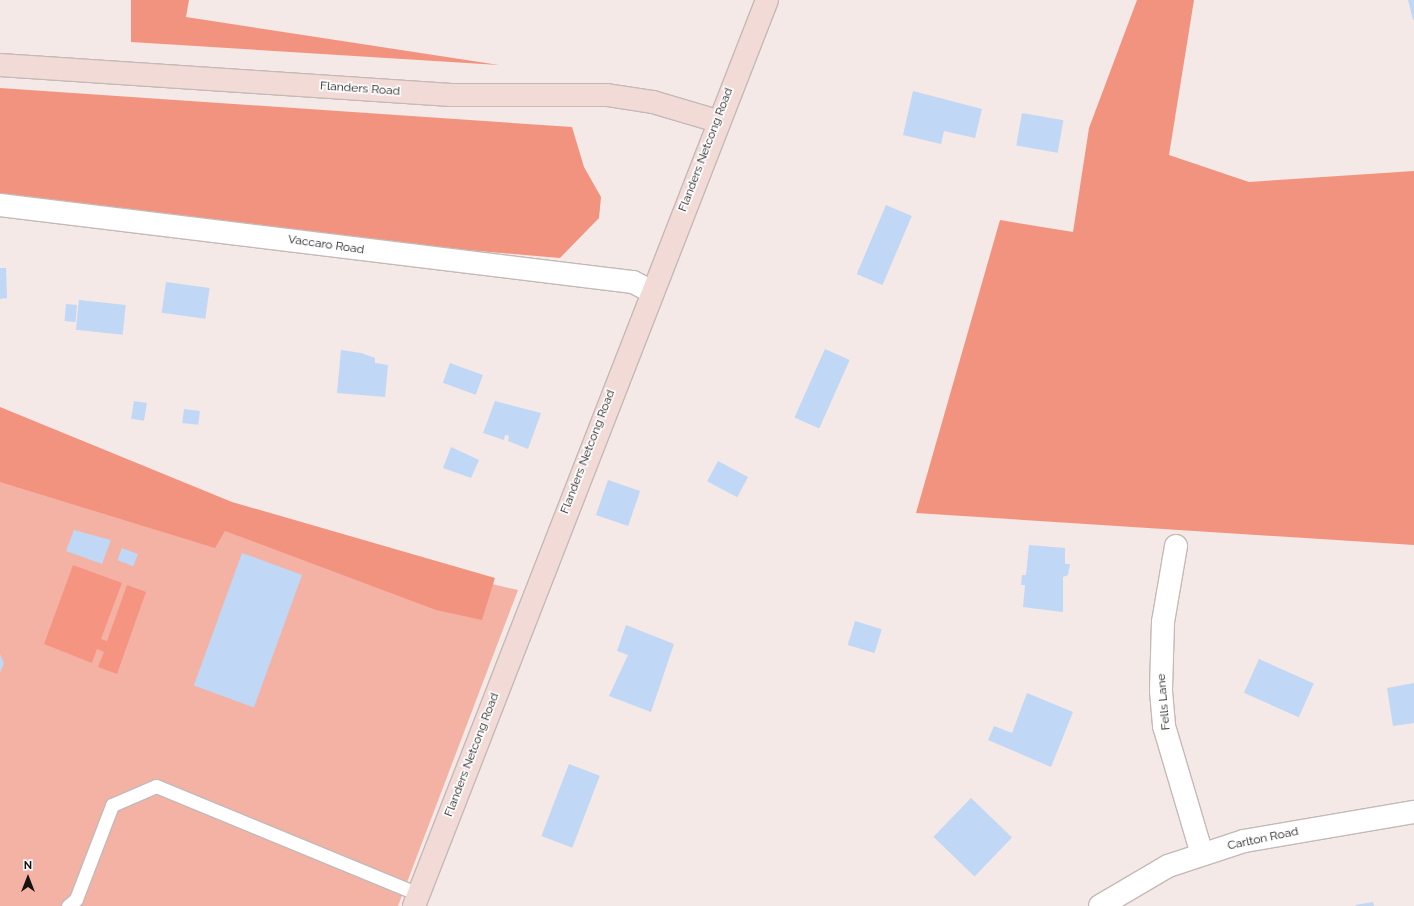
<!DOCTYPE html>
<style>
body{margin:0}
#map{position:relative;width:1414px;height:906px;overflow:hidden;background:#f4e9e6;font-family:Raleway,sans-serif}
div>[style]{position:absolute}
.green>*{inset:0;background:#f3b2a4}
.forest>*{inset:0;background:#f2937f}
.water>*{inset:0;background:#f59581}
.building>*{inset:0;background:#c0d7f5;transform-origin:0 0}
.roads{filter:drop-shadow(1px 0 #c4b9b7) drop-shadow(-1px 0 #c4b9b7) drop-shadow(0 1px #c4b9b7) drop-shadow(0 -1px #c4b9b7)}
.service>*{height:13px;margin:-6.5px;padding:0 6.5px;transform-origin:6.5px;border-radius:6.5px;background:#fff}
.minor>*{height:22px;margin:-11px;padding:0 11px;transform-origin:11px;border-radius:11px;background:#fff}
.secondary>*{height:22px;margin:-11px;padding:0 11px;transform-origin:11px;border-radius:11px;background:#f2dad6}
span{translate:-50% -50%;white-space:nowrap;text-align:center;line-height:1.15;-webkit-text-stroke:3.5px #fff;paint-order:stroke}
.street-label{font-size:12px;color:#161312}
.north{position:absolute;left:8px;top:858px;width:40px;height:40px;-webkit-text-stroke:3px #fff;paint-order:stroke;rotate:0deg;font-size:11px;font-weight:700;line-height:16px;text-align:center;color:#161312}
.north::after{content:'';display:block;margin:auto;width:14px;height:18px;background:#161312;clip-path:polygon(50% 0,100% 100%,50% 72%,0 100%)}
</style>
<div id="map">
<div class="green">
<i style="clip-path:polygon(0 469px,518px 590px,398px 906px,0 906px)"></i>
</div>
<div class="forest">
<i style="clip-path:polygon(131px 0,189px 0,186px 17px,499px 65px,131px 42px)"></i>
<i style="clip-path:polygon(1137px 0,1194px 0,1169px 155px,1249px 182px,1414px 171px,1414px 545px,916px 513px,1000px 220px,1073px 232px,1089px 128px)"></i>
<i style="clip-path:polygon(0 88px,572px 127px,584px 167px,601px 197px,599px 218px,560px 258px,326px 238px,0 195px)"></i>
<i style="clip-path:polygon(0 407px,232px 502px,495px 578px,482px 620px,436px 610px,225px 531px,215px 548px,0 482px)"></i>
</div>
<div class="water">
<i style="clip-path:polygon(73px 565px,122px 583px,101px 639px,107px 641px,127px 585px,146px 592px,117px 674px,98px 667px,104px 652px,97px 649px,92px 663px,44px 644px)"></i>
</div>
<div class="building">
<i style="clip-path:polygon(1408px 0,1414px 0,1414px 20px,1413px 20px)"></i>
<i style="clip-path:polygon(913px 91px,982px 109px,975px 138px,944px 131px,941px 144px,903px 135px)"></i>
<i style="left:1022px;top:113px;width:42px;height:33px;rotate:10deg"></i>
<i style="left:886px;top:205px;width:28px;height:75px;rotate:23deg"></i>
<i style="clip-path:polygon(0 268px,6px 268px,7px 298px,0 299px)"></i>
<i style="left:166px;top:282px;width:44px;height:31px;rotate:8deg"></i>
<i style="left:79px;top:300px;width:47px;height:30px;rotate:6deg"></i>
<i style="left:66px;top:304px;width:11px;height:17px;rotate:5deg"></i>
<i style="left:825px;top:349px;width:27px;height:75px;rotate:24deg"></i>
<i style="clip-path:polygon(341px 350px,361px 353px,375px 358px,375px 363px,388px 365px,385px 397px,337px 393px)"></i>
<i style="left:450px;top:363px;width:35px;height:21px;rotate:20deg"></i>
<i style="left:134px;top:401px;width:13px;height:18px;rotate:9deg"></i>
<i style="clip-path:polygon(495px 401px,541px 413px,528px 449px,508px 441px,509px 436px,505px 435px,504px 440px,483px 433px)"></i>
<i style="left:184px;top:409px;width:16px;height:14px;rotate:7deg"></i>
<i style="clip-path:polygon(451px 447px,479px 460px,471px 478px,443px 468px)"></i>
<i style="left:718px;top:461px;width:34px;height:23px;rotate:28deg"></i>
<i style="left:608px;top:480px;width:34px;height:37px;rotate:19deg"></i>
<i style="clip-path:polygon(74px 530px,111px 540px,102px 564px,66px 551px)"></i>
<i style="clip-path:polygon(1029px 545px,1065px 548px,1065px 564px,1070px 564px,1068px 575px,1063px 577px,1063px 612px,1023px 607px,1025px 585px,1021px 585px,1022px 575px,1026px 575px)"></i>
<i style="left:122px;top:548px;width:17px;height:13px;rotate:21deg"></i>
<i style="left:242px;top:553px;width:64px;height:141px;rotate:20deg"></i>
<i style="left:855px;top:621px;width:28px;height:25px;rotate:17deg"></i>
<i style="clip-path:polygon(626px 625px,674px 644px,651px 712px,609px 696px,628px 655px,617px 651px)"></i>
<i style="clip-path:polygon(0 654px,4px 663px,0 673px)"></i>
<i style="left:1259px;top:659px;width:60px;height:37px;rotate:24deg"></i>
<i style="clip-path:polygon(1414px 683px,1414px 723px,1393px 726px,1387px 688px)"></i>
<i style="clip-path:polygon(1027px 693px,1073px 712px,1051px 767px,988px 740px,994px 726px,1012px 733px)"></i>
<i style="left:569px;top:764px;width:33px;height:77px;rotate:21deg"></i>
<i style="left:971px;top:798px;width:57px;height:54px;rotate:44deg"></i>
<i style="clip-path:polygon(1373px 902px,1374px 906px,1356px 906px,1355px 905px)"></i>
</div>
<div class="roads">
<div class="service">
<i style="left:68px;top:906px;width:11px;rotate:-41deg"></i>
<i style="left:76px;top:899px;width:101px;rotate:-69deg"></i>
<i style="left:112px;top:805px;width:48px;rotate:-23.4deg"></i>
<i style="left:156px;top:786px;width:283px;rotate:22.4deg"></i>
</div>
<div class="minor">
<i style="left:0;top:205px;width:638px;rotate:6.94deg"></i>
<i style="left:633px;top:282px;width:20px;rotate:27deg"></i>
<i style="left:1176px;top:546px;width:77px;rotate:99.7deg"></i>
<i style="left:1163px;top:622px;width:69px;rotate:91.7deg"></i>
<i style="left:1161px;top:691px;width:35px;rotate:85deg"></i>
<i style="left:1164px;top:726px;width:134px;rotate:73.5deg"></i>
<i style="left:1100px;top:906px;width:79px;rotate:-30.5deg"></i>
<i style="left:1168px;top:866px;width:80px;rotate:-18.2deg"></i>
<i style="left:1244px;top:841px;width:172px;rotate:-9.7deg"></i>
</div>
<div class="secondary">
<i style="left:0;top:65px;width:452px;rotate:3.8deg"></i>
<i style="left:451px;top:95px;width:156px"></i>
<i style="left:607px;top:95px;width:47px;rotate:8.7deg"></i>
<i style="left:653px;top:102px;width:67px;rotate:16.5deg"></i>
<i style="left:414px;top:906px;width:972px;rotate:-68.71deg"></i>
</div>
</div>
<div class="street-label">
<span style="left:360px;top:89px;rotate:4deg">Flanders Road</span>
<span style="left:706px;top:150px;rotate:-69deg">Flanders Netcong Road</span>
<span style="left:326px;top:245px;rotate:8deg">Vaccaro Road</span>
<span style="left:588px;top:452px;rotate:-69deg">Flanders Netcong Road</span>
<span style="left:1164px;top:702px;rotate:-95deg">Fells Lane</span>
<span style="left:472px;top:755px;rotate:-69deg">Flanders Netcong Road</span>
<span style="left:1263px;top:839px;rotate:-12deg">Carlton Road</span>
</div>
<div class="north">N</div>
</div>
